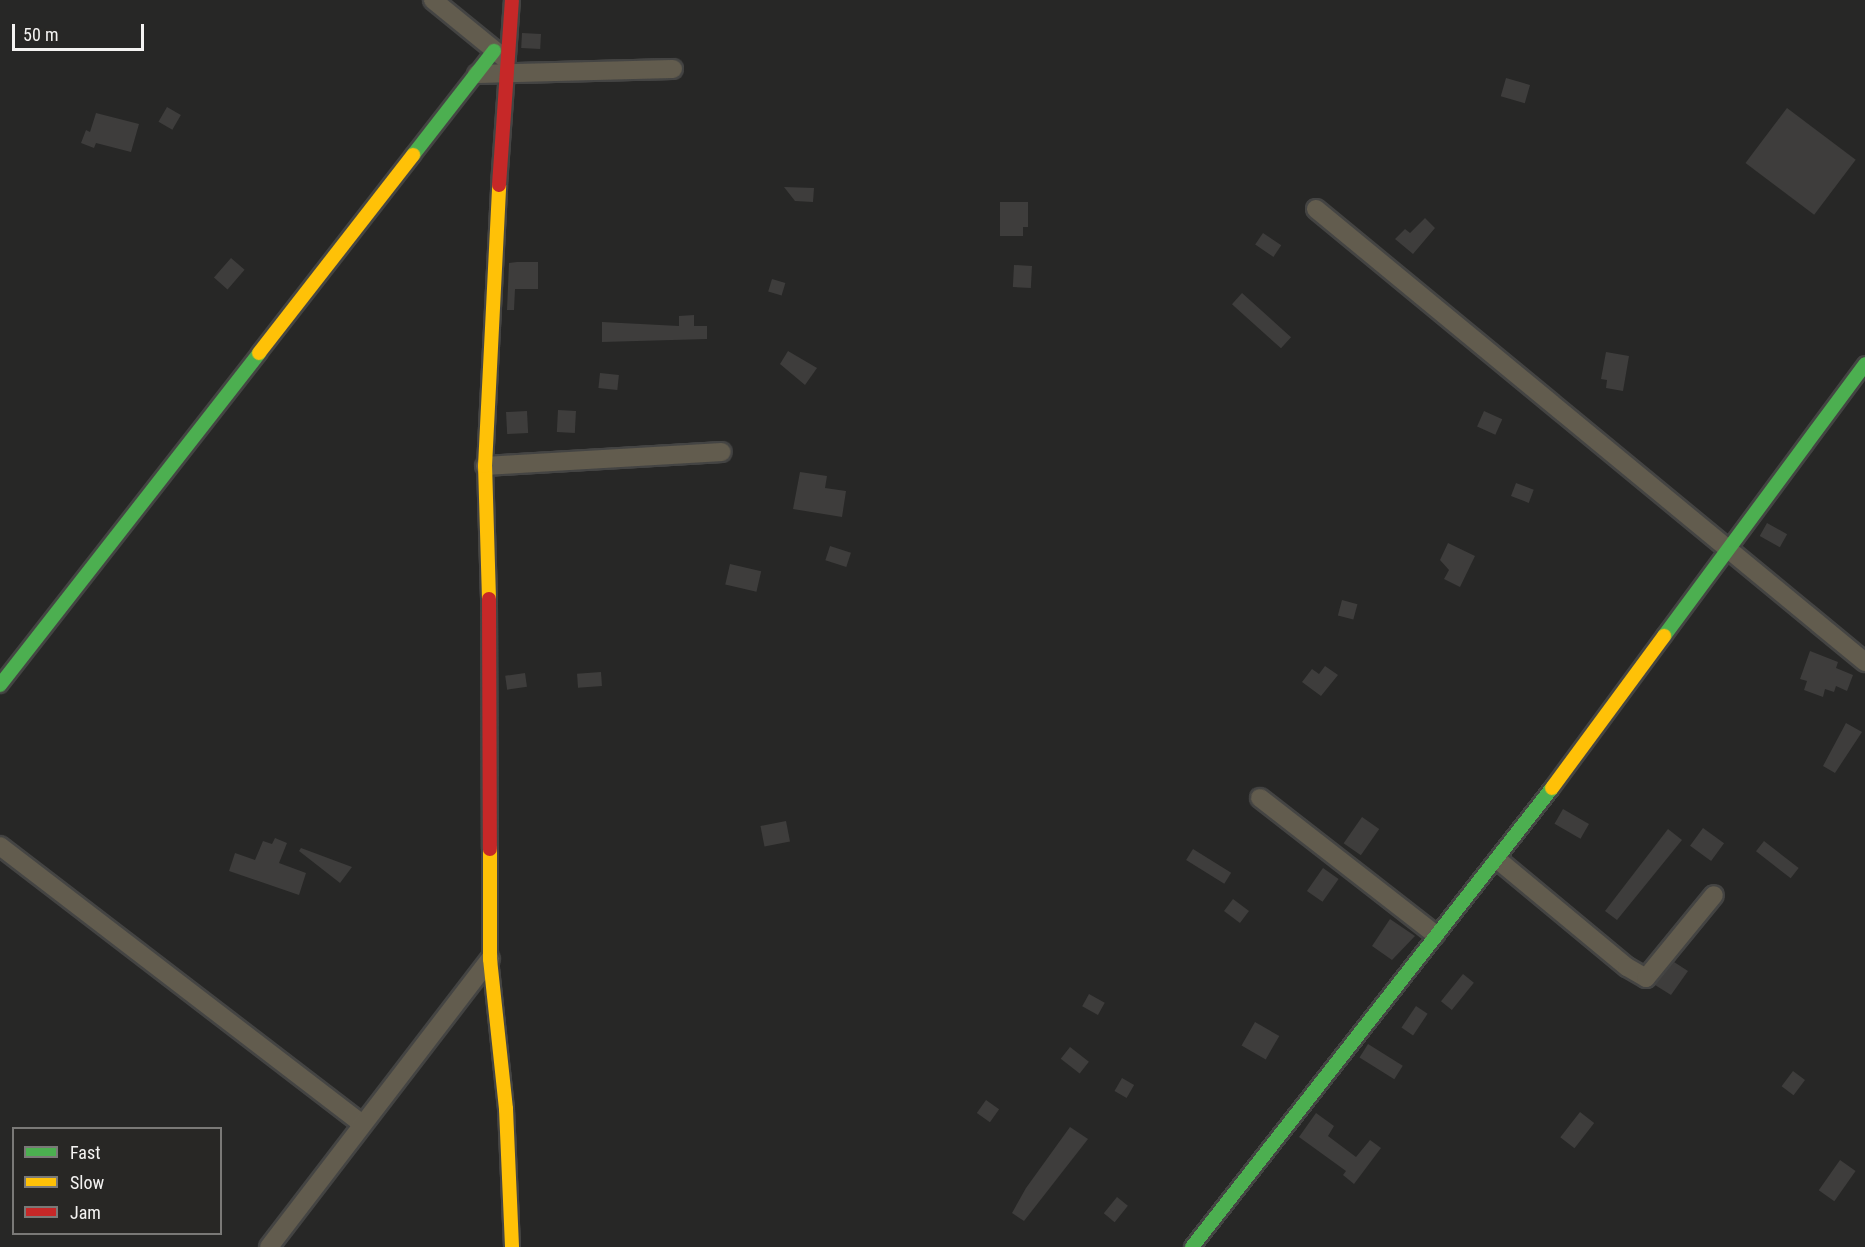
<!DOCTYPE html>
<style>
body{margin:0}
#map{position:relative;width:1865px;height:1247px;overflow:hidden;background:#272726;font-family:"Roboto Condensed",sans-serif}
div>[style]{position:absolute}
.building>*{inset:0;background:#3e3d3c;transform-origin:0 0}
.roads{filter:drop-shadow(2px 0 #444443) drop-shadow(-2px 0 #444443) drop-shadow(0 2px #444443) drop-shadow(0 -2px #444443)}
.street>*{height:18px;margin:-9px;padding:0 9px;transform-origin:9px;border-radius:9px;background:#625c4e}
.fast>*{height:14px;margin:-7px;padding:0 7px;transform-origin:7px;border-radius:7px;background:#4caf50}
.slow>*{height:14px;margin:-7px;padding:0 7px;transform-origin:7px;border-radius:7px;background:#ffc107}
.jam>*{height:14px;margin:-7px;padding:0 7px;transform-origin:7px;border-radius:7px;background:#c62828}
span{translate:-50% -50%;white-space:nowrap;text-align:center;line-height:1.15;-webkit-text-stroke:5px #282725;paint-order:stroke}
.legend{position:absolute;left:12px;top:1127px;width:210px;height:108px;box-sizing:border-box;background:#282725;border:2px solid #7a7977;margin:0;padding:8px 10px;list-style:none;font-size:18px;color:#f4f3f2}
.legend li{display:flex;align-items:center;gap:12px;height:30px}
.legend b{width:30px;border:2px solid #7a7977}
.scale{position:absolute;left:12px;top:24px;width:132px;height:27px;box-sizing:border-box;border:3px solid #f4f3f2;border-top:0;padding-left:8px;font-size:18px;line-height:21px;white-space:nowrap;color:#f4f3f2;-webkit-text-stroke:4px #282725;paint-order:stroke}
</style>
<div id="map">
<div class="building">
<i style="left:522px;top:33px;width:19px;height:15px;rotate:3deg"></i>
<i style="left:1506px;top:78px;width:25px;height:19px;rotate:16deg"></i>
<i style="left:167px;top:107px;width:16px;height:17px;rotate:30deg"></i>
<i style="left:1787px;top:108px;width:86px;height:69px;rotate:37deg"></i>
<i style="clip-path:polygon(96px 113px,139px 124px,131px 152px,96px 143px,94px 148px,81px 143px,86px 130px,90px 132px)"></i>
<i style="clip-path:polygon(784px 187px,814px 188px,813px 202px,795px 201px)"></i>
<i style="clip-path:polygon(1000px 202px,1028px 202px,1028px 227px,1023px 227px,1023px 236px,1000px 236px)"></i>
<i style="clip-path:polygon(1425px 218px,1435px 228px,1413px 254px,1395px 239px,1405px 229px,1410px 233px)"></i>
<i style="left:1263px;top:233px;width:22px;height:14px;rotate:34deg"></i>
<i style="left:231px;top:258px;width:18px;height:26px;rotate:41deg"></i>
<i style="clip-path:polygon(517px 262px,538px 262px,538px 289px,515px 289px,514px 310px,507px 310px,509px 263px)"></i>
<i style="left:1014px;top:265px;width:18px;height:22px;rotate:3deg"></i>
<i style="left:772px;top:279px;width:14px;height:13px;rotate:17deg"></i>
<i style="left:1242px;top:293px;width:66px;height:15px;rotate:42deg"></i>
<i style="clip-path:polygon(694px 315px,694px 326px,707px 326px,707px 339px,602px 342px,602px 322px,679px 326px,679px 316px)"></i>
<i style="clip-path:polygon(788px 351px,817px 368px,805px 385px,780px 364px)"></i>
<i style="clip-path:polygon(1606px 352px,1629px 356px,1623px 391px,1606px 388px,1607px 380px,1601px 379px)"></i>
<i style="left:600px;top:373px;width:19px;height:15px;rotate:6deg"></i>
<i style="left:558px;top:410px;width:18px;height:22px;rotate:3deg"></i>
<i style="left:527px;top:411px;width:22px;height:21px;rotate:87deg"></i>
<i style="left:1484px;top:411px;width:20px;height:17px;rotate:24deg"></i>
<i style="clip-path:polygon(800px 472px,827px 476px,825px 488px,846px 491px,842px 517px,793px 509px)"></i>
<i style="left:1516px;top:483px;width:19px;height:14px;rotate:21deg"></i>
<i style="left:1767px;top:523px;width:23px;height:15px;rotate:29deg"></i>
<i style="clip-path:polygon(1448px 543px,1475px 556px,1460px 587px,1444px 579px,1449px 570px,1440px 560px)"></i>
<i style="left:830px;top:546px;width:22px;height:15px;rotate:18deg"></i>
<i style="left:730px;top:564px;width:32px;height:21px;rotate:13deg"></i>
<i style="left:1342px;top:600px;width:16px;height:16px;rotate:15deg"></i>
<i style="clip-path:polygon(1810px 651px,1838px 662px,1836px 668px,1853px 675px,1847px 691px,1836px 686px,1834px 692px,1825px 689px,1823px 697px,1804px 690px,1807px 681px,1800px 679px)"></i>
<i style="clip-path:polygon(1325px 666px,1338px 675px,1321px 696px,1302px 682px,1312px 669px,1319px 674px)"></i>
<i style="left:601px;top:672px;width:14px;height:24px;rotate:86deg"></i>
<i style="left:525px;top:673px;width:14px;height:20px;rotate:82deg"></i>
<i style="clip-path:polygon(1846px 723px,1862px 732px,1835px 773px,1823px 766px)"></i>
<i style="left:1563px;top:809px;width:30px;height:17px;rotate:30deg"></i>
<i style="left:1362px;top:817px;width:21px;height:32px;rotate:35deg"></i>
<i style="left:786px;top:821px;width:21px;height:26px;rotate:79deg"></i>
<i style="left:1703px;top:828px;width:26px;height:22px;rotate:36deg"></i>
<i style="clip-path:polygon(1668px 829px,1682px 840px,1617px 920px,1605px 911px)"></i>
<i style="clip-path:polygon(275px 838px,287px 843px,279px 863px,306px 873px,299px 895px,229px 871px,235px 853px,255px 860px,263px 841px,272px 844px)"></i>
<i style="left:1764px;top:841px;width:44px;height:13px;rotate:38deg"></i>
<i style="clip-path:polygon(301px 848px,352px 867px,340px 883px,299px 851px)"></i>
<i style="left:1193px;top:849px;width:45px;height:13px;rotate:32deg"></i>
<i style="left:1323px;top:868px;width:19px;height:28px;rotate:35deg"></i>
<i style="left:1233px;top:899px;width:20px;height:15px;rotate:37deg"></i>
<i style="clip-path:polygon(1390px 919px,1415px 936px,1392px 960px,1372px 946px)"></i>
<i style="clip-path:polygon(1674px 962px,1688px 971px,1671px 995px,1655px 985px)"></i>
<i style="left:1463px;top:974px;width:14px;height:35px;rotate:39deg"></i>
<i style="left:1089px;top:994px;width:18px;height:14px;rotate:29deg"></i>
<i style="left:1416px;top:1006px;width:14px;height:26px;rotate:34deg"></i>
<i style="left:1255px;top:1022px;width:28px;height:27px;rotate:30deg"></i>
<i style="left:1368px;top:1044px;width:41px;height:16px;rotate:32deg"></i>
<i style="left:1070px;top:1047px;width:24px;height:15px;rotate:38deg"></i>
<i style="left:1793px;top:1071px;width:15px;height:19px;rotate:37deg"></i>
<i style="left:1122px;top:1078px;width:14px;height:15px;rotate:30deg"></i>
<i style="left:986px;top:1100px;width:16px;height:16px;rotate:35deg"></i>
<i style="left:1580px;top:1112px;width:18px;height:32px;rotate:38deg"></i>
<i style="clip-path:polygon(1316px 1113px,1334px 1126px,1328px 1136px,1356px 1157px,1370px 1140px,1381px 1148px,1354px 1184px,1343px 1175px,1346px 1171px,1299px 1137px)"></i>
<i style="clip-path:polygon(1070px 1127px,1088px 1139px,1024px 1221px,1012px 1213px,1026px 1188px)"></i>
<i style="left:1840px;top:1160px;width:19px;height:37px;rotate:35deg"></i>
<i style="left:1117px;top:1197px;width:14px;height:21px;rotate:39deg"></i>
</div>
<div class="roads">
<div class="street">
<i style="left:433px;top:0;width:92px;rotate:39.2deg"></i>
<i style="left:477px;top:74px;width:196px;rotate:-1.5deg"></i>
<i style="left:1316px;top:209px;width:712px;rotate:39.53deg"></i>
<i style="left:485px;top:466px;width:237px;rotate:-3.4deg"></i>
<i style="left:1260px;top:798px;width:222px;rotate:37.9deg"></i>
<i style="left:0;top:846px;width:456px;rotate:37.5deg"></i>
<i style="left:1498px;top:860px;width:168px;rotate:39.7deg"></i>
<i style="left:1627px;top:967px;width:22px;rotate:30deg"></i>
<i style="left:1646px;top:978px;width:107px;rotate:-50.7deg"></i>
<i style="left:269px;top:1247px;width:363px;rotate:-52.5deg"></i>
</div>
<div class="fast">
<i style="left:413px;top:155px;width:132px;rotate:-52.1deg"></i>
<i style="left:1664px;top:636px;width:338px;rotate:-53.5deg"></i>
<i style="left:0;top:685px;width:421px;rotate:-52deg"></i>
<i style="left:1192px;top:1247px;width:583px;rotate:-51.89deg"></i>
</div>
<div class="slow">
<i style="left:259px;top:353px;width:251px;rotate:-52.1deg"></i>
<i style="left:489px;top:599px;width:133px;rotate:-91.7deg"></i>
<i style="left:485px;top:466px;width:281px;rotate:-87.1deg"></i>
<i style="left:1552px;top:788px;width:189px;rotate:-53.6deg"></i>
<i style="left:490px;top:849px;width:110px;rotate:90deg"></i>
<i style="left:490px;top:959px;width:151px;rotate:83.9deg"></i>
<i style="left:506px;top:1109px;width:138px;rotate:87.5deg"></i>
</div>
<div class="jam">
<i style="left:499px;top:185px;width:185px;rotate:-86deg"></i>
<i style="left:489px;top:599px;width:250px;rotate:89.8deg"></i>
</div>
</div>
<ul class="legend">
<li><b style="height:8px;background:#4caf50"></b>Fast</li>
<li><b style="height:8px;background:#ffc107"></b>Slow</li>
<li><b style="height:8px;background:#c62828"></b>Jam</li>
</ul>
<div class="scale">50 m</div>
</div>
